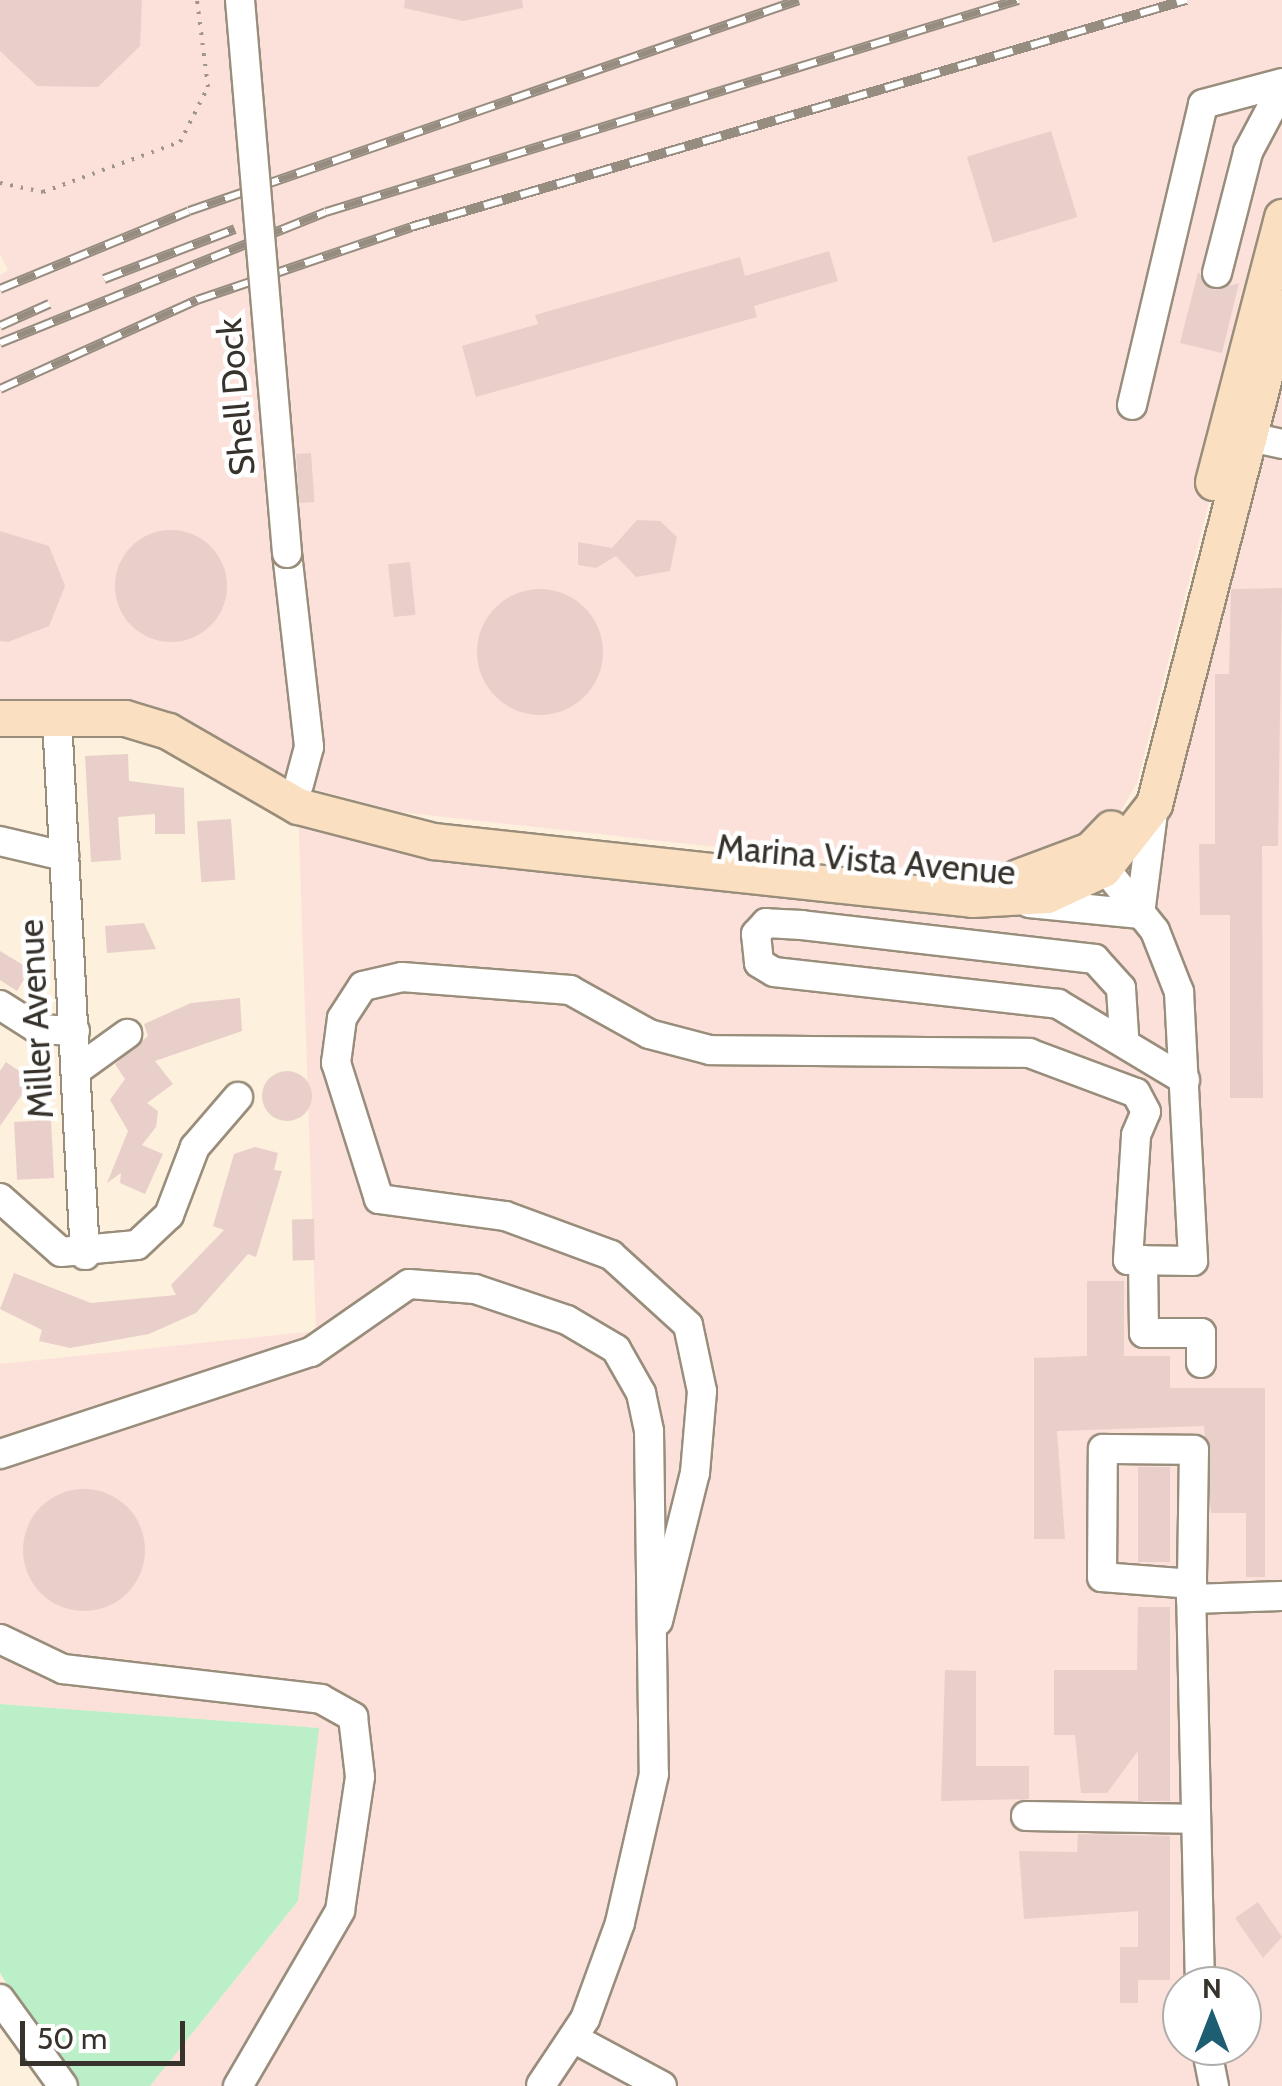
<!DOCTYPE html>
<style>
body{margin:0}
#map{position:relative;width:1282px;height:2086px;overflow:hidden;background:#fdf0dc;font-family:Cabin,sans-serif}
div>[style]{position:absolute}
.industrial>*{inset:0;background:#fbe1da}
.green>*{inset:0;background:#bbefc8}
.building>*{inset:0;background:#e9cfca;transform-origin:0 0}
.round{border-radius:50%}
.path>*{height:4px;margin-top:-2px;transform-origin:0;background:repeating-linear-gradient(90deg,#9f9688 0 2.5px,transparent 0 10.5px)}
.roads{filter:drop-shadow(2px 0 #998d7b) drop-shadow(-2px 0 #998d7b) drop-shadow(0 2px #998d7b) drop-shadow(0 -2px #998d7b)}
.minor>*{height:28px;margin:-14px;padding:0 14px;transform-origin:14px;border-radius:14px;background:#fff}
.major>*{height:35px;margin:-17.5px;padding:0 17.5px;transform-origin:17.5px;border-radius:17.5px;background:#fadfc0}
.rail>*{height:10px;margin-top:-5px;transform-origin:0;background:repeating-linear-gradient(90deg,#fff 0 19px,#968d80 0 38px);box-sizing:border-box;border-block:2px solid #968d80}
.bridges{filter:drop-shadow(2px 0 #998d7b) drop-shadow(-2px 0 #998d7b) drop-shadow(0 2px #998d7b) drop-shadow(0 -2px #998d7b)}
.minor-bridge>*{height:28px;margin:-14px;padding:0 14px;transform-origin:14px;border-radius:14px;background:#fff}
span{translate:-50% -50%;white-space:nowrap;text-align:center;line-height:1.15;-webkit-text-stroke:9px #fff;paint-order:stroke}
.street-label{font-size:35px;color:#37322b}
.north{position:absolute;left:1162px;top:1966px;width:100px;height:100px;box-sizing:border-box;background:#fff;border:2px solid #afadaa;border-radius:50%;rotate:0deg;font-size:28px;font-weight:700;line-height:40px;text-align:center;color:#37322b}
.north::after{content:'';display:block;margin:auto;width:35px;height:45px;background:#1d5e73;clip-path:polygon(50% 0,100% 100%,50% 72%,0 100%)}
.scale{position:absolute;left:20px;top:2021px;width:165px;height:45px;box-sizing:border-box;border:5px solid #37322b;border-top:0;padding-left:12px;font-size:30px;line-height:35px;white-space:nowrap;color:#37322b;-webkit-text-stroke:8px #fff;paint-order:stroke}
</style>
<div id="map">
<div class="industrial">
<i style="clip-path:polygon(0 0,1282px 0,1282px 217px,1137px 783px,1107px 834px,1020px 877px,989px 877px,400px 812px,299px 785px,168px 731px,0 718px,0 275px,8px 270px,0 254px)"></i>
<i style="clip-path:polygon(evenodd,1282px 307px,1282px 2086px,150px 2086px,298px 1901px,318px 1728px,0 1704px,0 1364px,316px 1331px,298px 806px,972px 899px,1126px 845px,1282px 307px,1182px 1986px,1242px 1986px,1242px 2046px,1182px 2046px,1182px 1986px)"></i>
</div>
<div class="green">
<i style="clip-path:polygon(0 1704px,319px 1728px,298px 1901px,150px 2086px,70px 2086px,0 1973px)"></i>
</div>
<div class="building">
<i style="clip-path:polygon(0 0,142px 0,140px 46px,98px 87px,37px 86px,0 51px)"></i>
<i style="clip-path:polygon(405px 0,522px 0,523px 8px,463px 21px,404px 8px)"></i>
<i style="left:1051px;top:131px;width:90px;height:88px;rotate:73deg"></i>
<i style="clip-path:polygon(829px 251px,838px 281px,754px 306px,757px 317px,476px 397px,462px 346px,538px 324px,535px 315px,740px 257px,745px 276px)"></i>
<i style="clip-path:polygon(1198px 272px,1214px 290px,1239px 283px,1222px 353px,1180px 343px)"></i>
<i style="left:311px;top:453px;width:49px;height:15px;rotate:86deg"></i>
<i style="clip-path:polygon(637px 520px,660px 521px,677px 537px,670px 571px,636px 577px,616px 556px,596px 568px,578px 565px,578px 542px,612px 548px)"></i>
<i class="round" style="left:115px;top:530px;width:112px;height:112px"></i>
<i style="clip-path:polygon(0 531px,49px 546px,65px 586px,49px 626px,8px 642px,0 641px)"></i>
<i style="left:410px;top:562px;width:53px;height:22px;rotate:84deg"></i>
<i style="clip-path:polygon(1282px 588px,1278px 846px,1262px 846px,1263px 1098px,1230px 1098px,1230px 915px,1200px 915px,1199px 844px,1215px 844px,1215px 674px,1229px 674px,1231px 589px)"></i>
<i class="round" style="left:477px;top:589px;width:126px;height:126px"></i>
<i style="clip-path:polygon(128px 754px,129px 781px,184px 788px,185px 834px,155px 834px,155px 814px,118px 817px,121px 860px,91px 862px,85px 756px)"></i>
<i style="left:231px;top:819px;width:61px;height:34px;rotate:86deg"></i>
<i style="clip-path:polygon(144px 923px,156px 949px,107px 953px,105px 926px)"></i>
<i style="clip-path:polygon(0 951px,30px 969px,17px 991px,0 980px)"></i>
<i style="clip-path:polygon(240px 998px,242px 1031px,155px 1061px,173px 1084px,147px 1103px,158px 1111px,156px 1127px,142px 1145px,163px 1154px,145px 1194px,120px 1183px,121px 1173px,107px 1183px,128px 1131px,110px 1100px,125px 1079px,115px 1064px,148px 1036px,144px 1024px,191px 1003px)"></i>
<i style="clip-path:polygon(6px 1062px,32px 1080px,0 1126px,0 1071px)"></i>
<i class="round" style="left:262px;top:1071px;width:50px;height:50px"></i>
<i style="left:51px;top:1120px;width:58px;height:37px;rotate:87deg"></i>
<i style="clip-path:polygon(255px 1147px,278px 1153px,274px 1170px,282px 1171px,256px 1257px,248px 1254px,196px 1313px,149px 1334px,70px 1348px,39px 1341px,42px 1330px,0 1309px,14px 1273px,91px 1303px,176px 1295px,171px 1285px,224px 1230px,213px 1226px,234px 1154px)"></i>
<i style="left:314px;top:1219px;width:41px;height:22px;rotate:89deg"></i>
<i style="clip-path:polygon(1087px 1281px,1124px 1281px,1124px 1356px,1170px 1356px,1170px 1388px,1265px 1388px,1265px 1577px,1246px 1577px,1246px 1513px,1211px 1513px,1204px 1426px,1057px 1431px,1065px 1539px,1034px 1539px,1034px 1358px,1087px 1356px)"></i>
<i style="left:1138px;top:1467px;width:32px;height:95px"></i>
<i class="round" style="left:23px;top:1489px;width:122px;height:122px"></i>
<i style="clip-path:polygon(1138px 1607px,1170px 1607px,1170px 1801px,1138px 1801px,1138px 1751px,1107px 1793px,1081px 1793px,1075px 1735px,1054px 1735px,1054px 1670px,1137px 1670px)"></i>
<i style="clip-path:polygon(945px 1670px,976px 1671px,976px 1766px,1029px 1766px,1029px 1799px,941px 1801px)"></i>
<i style="clip-path:polygon(1078px 1834px,1170px 1836px,1170px 1980px,1138px 1980px,1138px 2003px,1120px 2003px,1120px 1947px,1138px 1947px,1138px 1911px,1024px 1919px,1019px 1851px,1077px 1852px)"></i>
<i style="clip-path:polygon(1258px 1902px,1282px 1937px,1263px 1958px,1235px 1918px)"></i>
</div>
<div class="path">
<i style="left:0;top:183px;width:44px;rotate:11.8deg"></i>
<i style="left:43px;top:192px;width:146px;rotate:-20.1deg"></i>
<i style="left:180px;top:142px;width:62px;rotate:-63deg"></i>
<i style="left:208px;top:87px;width:88px;rotate:-97.2deg"></i>
</div>
<div class="roads">
<div class="minor">
<i style="left:1217px;top:273px;width:125px;rotate:-75.6deg"></i>
<i style="left:1248px;top:152px;width:72px;rotate:-62deg"></i>
<i style="left:1132px;top:405px;width:309px;rotate:-76.7deg"></i>
<i style="left:1203px;top:104px;width:82px;rotate:-14.9deg"></i>
<i style="left:1232px;top:433px;width:51px;rotate:12.4deg"></i>
<i style="left:287px;top:553px;width:195px;rotate:83.5deg"></i>
<i style="left:309px;top:747px;width:39px;rotate:105deg"></i>
<i style="left:57px;top:718px;width:538px;rotate:87.02deg"></i>
<i style="left:0;top:841px;width:66px;rotate:13.2deg"></i>
<i style="left:1091px;top:851px;width:102px;rotate:51.3deg"></i>
<i style="left:1155px;top:931px;width:66px;rotate:68.5deg"></i>
<i style="left:1179px;top:992px;width:269px;rotate:87deg"></i>
<i style="left:1193px;top:1261px;width:65px;rotate:-179.1deg"></i>
<i style="left:1128px;top:1260px;width:125px;rotate:-86.3deg"></i>
<i style="left:1136px;top:1135px;width:25px;rotate:-67deg"></i>
<i style="left:1029px;top:903px;width:112px;rotate:5.7deg"></i>
<i style="left:1140px;top:914px;width:110px;rotate:-82.7deg"></i>
<i style="left:0;top:1005px;width:45px;rotate:32.3deg"></i>
<i style="left:38px;top:1029px;width:37px;rotate:3deg"></i>
<i style="left:1124px;top:1035px;width:47px;rotate:-93.7deg"></i>
<i style="left:1121px;top:988px;width:39px;rotate:-132deg"></i>
<i style="left:1095px;top:959px;width:295px;rotate:-173.4deg"></i>
<i style="left:802px;top:925px;width:36px;rotate:-177deg"></i>
<i style="left:766px;top:923px;width:15px;rotate:132deg"></i>
<i style="left:756px;top:934px;width:29px;rotate:84deg"></i>
<i style="left:759px;top:963px;width:17px;rotate:31deg"></i>
<i style="left:774px;top:972px;width:286px;rotate:6.4deg"></i>
<i style="left:1058px;top:1004px;width:148px;rotate:30.9deg"></i>
<i style="left:77px;top:1070px;width:62px;rotate:-35.8deg"></i>
<i style="left:0;top:1198px;width:81px;rotate:41.5deg"></i>
<i style="left:61px;top:1252px;width:76px;rotate:-5.3deg"></i>
<i style="left:137px;top:1245px;width:44px;rotate:-43.2deg"></i>
<i style="left:169px;top:1215px;width:73px;rotate:-69.1deg"></i>
<i style="left:195px;top:1147px;width:66px;rotate:-49.3deg"></i>
<i style="left:1143px;top:1260px;width:73px;rotate:89.2deg"></i>
<i style="left:1144px;top:1333px;width:57px"></i>
<i style="left:1201px;top:1333px;width:30px;rotate:90deg"></i>
<i style="left:1103px;top:1449px;width:91px;rotate:0.6deg"></i>
<i style="left:1194px;top:1450px;width:134px;rotate:90.9deg"></i>
<i style="left:1192px;top:1584px;width:90px;rotate:-175.6deg"></i>
<i style="left:1102px;top:1577px;width:128px;rotate:-89.6deg"></i>
<i style="left:0;top:1454px;width:327px;rotate:-18.2deg"></i>
<i style="left:311px;top:1352px;width:119px;rotate:-34.8deg"></i>
<i style="left:409px;top:1284px;width:66px;rotate:4.3deg"></i>
<i style="left:475px;top:1289px;width:97px;rotate:18.6deg"></i>
<i style="left:567px;top:1320px;width:57px;rotate:30.6deg"></i>
<i style="left:616px;top:1349px;width:51px;rotate:60.4deg"></i>
<i style="left:641px;top:1393px;width:39px;rotate:78deg"></i>
<i style="left:649px;top:1431px;width:343px;rotate:89.2deg"></i>
<i style="left:654px;top:1774px;width:153px;rotate:102.9deg"></i>
<i style="left:620px;top:1923px;width:102px;rotate:110deg"></i>
<i style="left:585px;top:2019px;width:79px;rotate:123.7deg"></i>
<i style="left:658px;top:1621px;width:153px;rotate:-76deg"></i>
<i style="left:695px;top:1473px;width:82px;rotate:-85.1deg"></i>
<i style="left:702px;top:1391px;width:67px;rotate:-102deg"></i>
<i style="left:688px;top:1325px;width:104px;rotate:-137.7deg"></i>
<i style="left:611px;top:1255px;width:113px;rotate:-159.8deg"></i>
<i style="left:505px;top:1216px;width:127px;rotate:-172.3deg"></i>
<i style="left:379px;top:1199px;width:143px;rotate:-107.5deg"></i>
<i style="left:336px;top:1063px;width:45px;rotate:-82.4deg"></i>
<i style="left:342px;top:1018px;width:38px;rotate:-57deg"></i>
<i style="left:363px;top:986px;width:40px;rotate:-13deg"></i>
<i style="left:402px;top:977px;width:169px;rotate:4.4deg"></i>
<i style="left:570px;top:990px;width:90px;rotate:29.1deg"></i>
<i style="left:649px;top:1034px;width:63px;rotate:14.7deg"></i>
<i style="left:710px;top:1050px;width:319px;rotate:0.5deg"></i>
<i style="left:1029px;top:1053px;width:114px;rotate:20.5deg"></i>
<i style="left:1136px;top:1093px;width:21px;rotate:62deg"></i>
<i style="left:0;top:1639px;width:70px;rotate:25.5deg"></i>
<i style="left:63px;top:1669px;width:260px;rotate:6.6deg"></i>
<i style="left:321px;top:1699px;width:37px;rotate:29deg"></i>
<i style="left:353px;top:1717px;width:60px;rotate:83.3deg"></i>
<i style="left:360px;top:1777px;width:135px;rotate:98.5deg"></i>
<i style="left:340px;top:1911px;width:203px;rotate:120.2deg"></i>
<i style="left:1026px;top:1816px;width:164px;rotate:1deg"></i>
<i style="left:1200px;top:1986px;width:387px;rotate:-91.3deg"></i>
<i style="left:1191px;top:1599px;width:91px;rotate:-1.9deg"></i>
<i style="left:0;top:1999px;width:107px;rotate:54.1deg"></i>
<i style="left:573px;top:2038px;width:101px;rotate:28.3deg"></i>
<i style="left:1206px;top:2046px;width:41px;rotate:78.7deg"></i>
</div>
<div class="major">
<i style="left:1213px;top:482px;width:274px;rotate:-75.4deg"></i>
<i style="left:0;top:718px;width:125px"></i>
<i style="left:125px;top:718px;width:45px;rotate:16.8deg"></i>
<i style="left:168px;top:731px;width:150px;rotate:30deg"></i>
<i style="left:298px;top:806px;width:139px;rotate:14.5deg"></i>
<i style="left:433px;top:841px;width:542px;rotate:6.14deg"></i>
<i style="left:972px;top:899px;width:75px;rotate:-3.1deg"></i>
<i style="left:1047px;top:895px;width:62px;rotate:-24.9deg"></i>
<i style="left:1103px;top:869px;width:83px;rotate:-51.9deg"></i>
<i style="left:1154px;top:804px;width:513px;rotate:-75.56deg"></i>
<i style="left:1018px;top:877px;width:77px;rotate:-20.6deg"></i>
<i style="left:1090px;top:850px;width:30px;rotate:-46deg"></i>
</div>
</div>
<div class="rail">
<i style="left:104px;top:279px;width:140px;rotate:-20.9deg"></i>
<i style="left:0;top:289px;width:204px;rotate:-22.4deg"></i>
<i style="left:189px;top:211px;width:645px;rotate:-19.08deg"></i>
<i style="left:0;top:326px;width:54px;rotate:-24.2deg"></i>
<i style="left:0;top:343px;width:351px;rotate:-21.9deg"></i>
<i style="left:326px;top:212px;width:724px;rotate:-17.03deg"></i>
<i style="left:0;top:389px;width:216px;rotate:-24.3deg"></i>
<i style="left:197px;top:300px;width:226px;rotate:-18.8deg"></i>
<i style="left:411px;top:227px;width:808px;rotate:-16.33deg"></i>
</div>
<div class="bridges">
<div class="minor-bridge">
<i style="left:240px;top:0;width:555px;rotate:85.14deg"></i>
</div>
</div>
<div class="street-label">
<span style="left:236px;top:397px;rotate:-95deg">Shell Dock</span>
<span style="left:866px;top:860px;rotate:5deg">Marina Vista Avenue</span>
<span style="left:36px;top:1019px;rotate:-93deg">Miller Avenue</span>
</div>
<div class="north">N</div>
<div class="scale">50 m</div>
</div>
